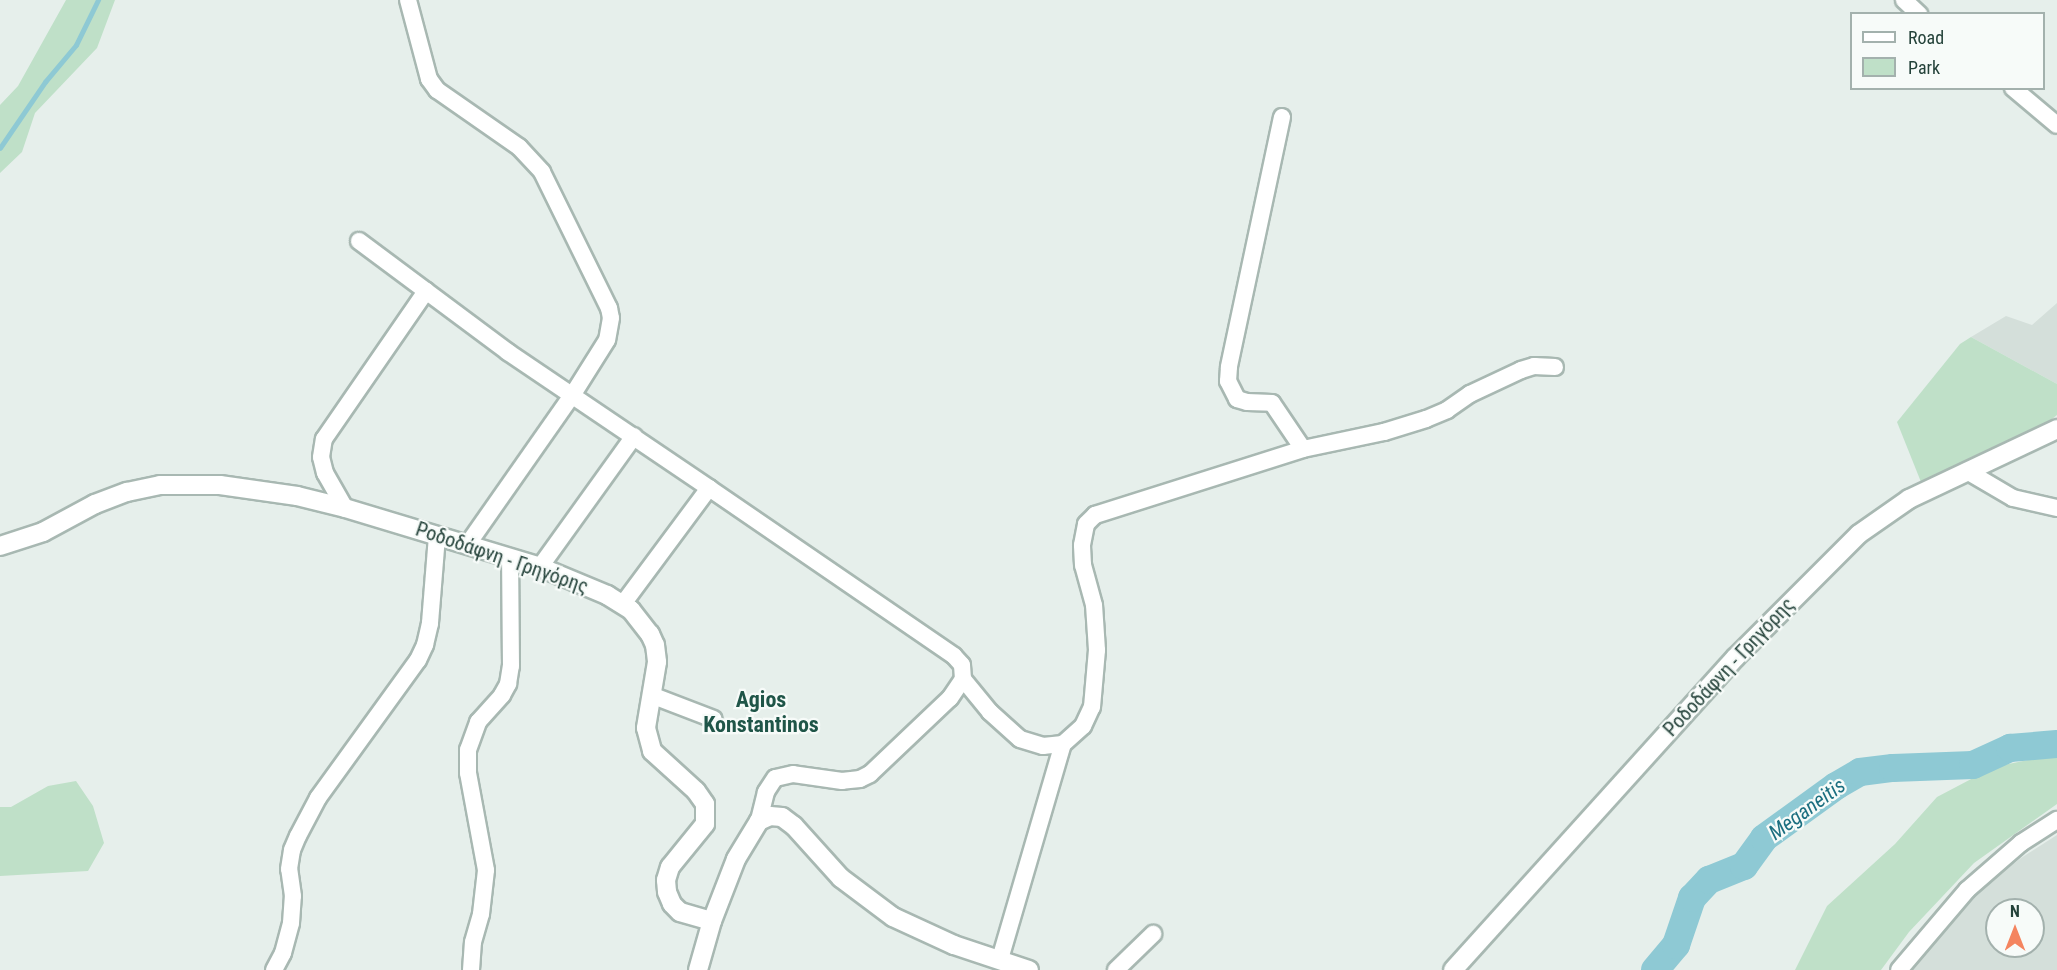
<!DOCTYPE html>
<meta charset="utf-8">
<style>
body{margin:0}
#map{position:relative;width:2057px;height:970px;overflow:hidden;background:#e6efeb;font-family:"Roboto Condensed",sans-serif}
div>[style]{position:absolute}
.built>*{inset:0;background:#d4dfda}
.green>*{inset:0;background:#bfe0c8}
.stream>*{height:4.5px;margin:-2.25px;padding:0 2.25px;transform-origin:2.25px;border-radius:2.25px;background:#8ec9d4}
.river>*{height:28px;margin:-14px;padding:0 14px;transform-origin:14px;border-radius:14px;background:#8ec9d4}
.roads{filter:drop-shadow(2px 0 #a8b8b2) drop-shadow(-2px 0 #a8b8b2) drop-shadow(0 2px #a8b8b2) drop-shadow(0 -2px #a8b8b2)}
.street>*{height:16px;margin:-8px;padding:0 8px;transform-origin:8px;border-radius:8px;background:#fff}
.secondary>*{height:18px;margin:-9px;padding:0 9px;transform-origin:9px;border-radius:9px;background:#fff}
span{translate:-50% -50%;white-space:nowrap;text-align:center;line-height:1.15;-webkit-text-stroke:4.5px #f7fbf9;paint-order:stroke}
.street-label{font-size:20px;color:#24423a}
.water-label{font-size:21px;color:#1c6f80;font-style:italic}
.quarter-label{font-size:22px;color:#1f5548;font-weight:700}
.legend{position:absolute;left:1850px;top:12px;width:195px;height:78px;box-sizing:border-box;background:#f7fbf9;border:2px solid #a3b1ad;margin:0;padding:8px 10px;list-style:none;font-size:18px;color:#24423a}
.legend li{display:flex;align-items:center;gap:12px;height:30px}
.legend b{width:30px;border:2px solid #a3b1ad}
.north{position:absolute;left:1985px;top:898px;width:60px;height:60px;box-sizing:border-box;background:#f7fbf9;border:2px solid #a3b1ad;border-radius:50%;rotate:0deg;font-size:16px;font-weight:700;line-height:24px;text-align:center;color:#24423a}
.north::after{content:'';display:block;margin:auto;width:21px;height:27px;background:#f4845f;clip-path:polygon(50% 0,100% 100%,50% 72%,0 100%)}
</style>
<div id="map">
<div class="built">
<i style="clip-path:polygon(2057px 303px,2057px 384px,1971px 337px,2006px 316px,2032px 325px)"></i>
<i style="clip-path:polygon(evenodd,2057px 835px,2057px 970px,1908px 970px,1939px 933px,1984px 887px,2021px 858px,2057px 835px,1997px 910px,2033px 910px,2033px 946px,1997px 946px,1997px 910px)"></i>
</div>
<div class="green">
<i style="clip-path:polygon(66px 0,115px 0,97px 48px,35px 113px,22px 152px,0 173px,0 105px,18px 86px)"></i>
<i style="clip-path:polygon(1971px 337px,2057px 384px,2057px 415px,2037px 431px,1921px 482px,1897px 422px,1960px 344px)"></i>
<i style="clip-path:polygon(2057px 754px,2057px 804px,1974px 863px,1909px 932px,1881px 970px,1795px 970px,1827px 906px,1895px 844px,1937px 797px,1994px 767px)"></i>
<i style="clip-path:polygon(76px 781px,93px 806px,104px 843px,88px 871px,0 876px,0 807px,11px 807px,48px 786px)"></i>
</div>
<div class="stream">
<i style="left:0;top:148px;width:80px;rotate:-55.7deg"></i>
<i style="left:45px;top:82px;width:48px;rotate:-50deg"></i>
<i style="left:76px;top:45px;width:50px;rotate:-63.9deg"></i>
</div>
<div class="river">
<i style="left:1655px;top:970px;width:33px;rotate:-50deg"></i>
<i style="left:1676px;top:945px;width:50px;rotate:-71.2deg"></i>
<i style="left:1692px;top:898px;width:25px;rotate:-47deg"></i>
<i style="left:1709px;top:880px;width:38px;rotate:-22deg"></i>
<i style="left:1744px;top:866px;width:34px;rotate:-54deg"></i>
<i style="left:1764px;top:838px;width:89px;rotate:-35.8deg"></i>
<i style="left:1836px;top:786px;width:28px;rotate:-30deg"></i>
<i style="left:1860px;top:772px;width:33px;rotate:-7deg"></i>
<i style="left:1893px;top:768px;width:80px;rotate:-2.1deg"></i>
<i style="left:1973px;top:765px;width:41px;rotate:-24.7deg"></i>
<i style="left:2010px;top:748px;width:47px;rotate:-4.9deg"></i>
</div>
<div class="roads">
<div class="street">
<i style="left:408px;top:0;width:82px;rotate:75.1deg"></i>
<i style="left:429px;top:79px;width:14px;rotate:54deg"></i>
<i style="left:437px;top:90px;width:100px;rotate:34.8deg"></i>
<i style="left:519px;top:147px;width:34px;rotate:47deg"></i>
<i style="left:542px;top:172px;width:152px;rotate:63.8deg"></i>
<i style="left:609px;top:308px;width:10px;rotate:79deg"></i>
<i style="left:611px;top:318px;width:22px;rotate:100deg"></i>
<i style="left:607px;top:340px;width:64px;rotate:122.2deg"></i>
<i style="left:573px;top:394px;width:183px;rotate:125deg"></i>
<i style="left:1904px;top:0;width:21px;rotate:43deg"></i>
<i style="left:2013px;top:88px;width:57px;rotate:40.1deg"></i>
<i style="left:1282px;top:117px;width:256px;rotate:102deg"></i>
<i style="left:1229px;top:367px;width:14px;rotate:94deg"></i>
<i style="left:1228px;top:381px;width:20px;rotate:63deg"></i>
<i style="left:1237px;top:399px;width:10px;rotate:17deg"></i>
<i style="left:1247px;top:402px;width:25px;rotate:2deg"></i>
<i style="left:1272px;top:403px;width:55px;rotate:56deg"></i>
<i style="left:359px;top:241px;width:186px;rotate:36.7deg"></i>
<i style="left:508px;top:352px;width:243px;rotate:34.1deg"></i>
<i style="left:709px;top:488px;width:144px;rotate:126.6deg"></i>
<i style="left:1967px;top:471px;width:53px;rotate:30.4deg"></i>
<i style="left:2013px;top:498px;width:45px;rotate:12.8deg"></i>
<i style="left:709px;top:488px;width:297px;rotate:34.4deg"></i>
<i style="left:954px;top:656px;width:12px;rotate:48deg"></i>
<i style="left:962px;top:665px;width:14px;rotate:86deg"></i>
<i style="left:963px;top:679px;width:23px;rotate:124deg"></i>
<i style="left:950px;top:698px;width:110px;rotate:136.5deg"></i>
<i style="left:870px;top:774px;width:11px;rotate:153deg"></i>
<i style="left:860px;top:779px;width:18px;rotate:174deg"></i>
<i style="left:842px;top:781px;width:49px;rotate:-171.9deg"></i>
<i style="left:793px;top:774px;width:18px;rotate:167deg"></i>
<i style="left:775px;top:778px;width:17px;rotate:123deg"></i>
<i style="left:766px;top:792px;width:30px;rotate:104deg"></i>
<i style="left:345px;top:508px;width:40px;rotate:-119.7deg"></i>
<i style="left:325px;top:473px;width:16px;rotate:-104deg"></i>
<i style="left:321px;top:457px;width:18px;rotate:-81deg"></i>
<i style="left:324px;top:439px;width:180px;rotate:-55.4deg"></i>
<i style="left:540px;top:567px;width:161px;rotate:-54.3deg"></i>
<i style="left:963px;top:679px;width:43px;rotate:50.7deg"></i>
<i style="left:990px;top:712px;width:40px;rotate:42deg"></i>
<i style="left:1020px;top:739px;width:24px;rotate:17deg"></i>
<i style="left:1043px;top:746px;width:20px;rotate:-6deg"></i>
<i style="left:1063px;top:744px;width:27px;rotate:-42deg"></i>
<i style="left:1083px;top:726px;width:21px;rotate:-65deg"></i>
<i style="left:1092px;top:707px;width:57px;rotate:-85deg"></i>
<i style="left:1097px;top:650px;width:45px;rotate:-93.8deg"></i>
<i style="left:1094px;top:605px;width:41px;rotate:-105.4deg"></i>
<i style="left:1083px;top:565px;width:20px;rotate:-93deg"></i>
<i style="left:1082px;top:545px;width:21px;rotate:-79deg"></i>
<i style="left:1086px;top:524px;width:13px;rotate:-45deg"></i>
<i style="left:1095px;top:515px;width:218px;rotate:-17.6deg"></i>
<i style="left:1303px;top:449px;width:83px;rotate:-11.9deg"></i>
<i style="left:1384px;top:432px;width:44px;rotate:-17.2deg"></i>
<i style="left:1426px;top:419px;width:23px;rotate:-23deg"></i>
<i style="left:1447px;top:410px;width:28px;rotate:-35deg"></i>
<i style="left:1470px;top:394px;width:56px;rotate:-25.2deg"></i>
<i style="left:1521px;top:370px;width:14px;rotate:-17deg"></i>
<i style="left:1534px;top:366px;width:21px;rotate:3deg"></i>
<i style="left:651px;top:695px;width:67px;rotate:20.9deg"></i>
<i style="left:1000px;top:959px;width:224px;rotate:-73.7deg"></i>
<i style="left:274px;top:970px;width:19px;rotate:-62deg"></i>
<i style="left:283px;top:953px;width:31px;rotate:-75deg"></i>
<i style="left:291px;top:923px;width:27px;rotate:-86deg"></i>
<i style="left:293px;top:896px;width:27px;rotate:-98deg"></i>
<i style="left:289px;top:869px;width:19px;rotate:-81deg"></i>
<i style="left:292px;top:850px;width:15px;rotate:-67deg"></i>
<i style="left:298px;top:836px;width:43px;rotate:-62.2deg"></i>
<i style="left:318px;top:798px;width:170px;rotate:-54.1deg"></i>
<i style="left:418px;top:660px;width:17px;rotate:-65deg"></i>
<i style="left:425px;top:645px;width:23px;rotate:-77deg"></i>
<i style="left:430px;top:623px;width:87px;rotate:-85.4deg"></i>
<i style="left:471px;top:970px;width:28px;rotate:-86deg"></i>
<i style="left:473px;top:942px;width:29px;rotate:-74deg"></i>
<i style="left:481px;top:914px;width:44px;rotate:-83.5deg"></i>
<i style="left:486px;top:870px;width:99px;rotate:-100.5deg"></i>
<i style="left:468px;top:773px;width:23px;rotate:-90deg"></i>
<i style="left:468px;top:750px;width:30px;rotate:-70deg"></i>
<i style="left:478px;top:722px;width:36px;rotate:-48deg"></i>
<i style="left:502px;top:695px;width:13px;rotate:-61deg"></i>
<i style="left:508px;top:684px;width:18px;rotate:-81deg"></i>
<i style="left:511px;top:666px;width:108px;rotate:-90.5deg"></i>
<i style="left:1116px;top:970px;width:52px;rotate:-44.2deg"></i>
<i style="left:1899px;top:970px;width:105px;rotate:-49.6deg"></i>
<i style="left:1967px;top:890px;width:72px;rotate:-41deg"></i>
<i style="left:2021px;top:843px;width:43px;rotate:-32.6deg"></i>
</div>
<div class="secondary">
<i style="left:0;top:546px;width:45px;rotate:-18deg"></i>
<i style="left:43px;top:532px;width:59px;rotate:-28.3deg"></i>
<i style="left:95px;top:504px;width:34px;rotate:-21deg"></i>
<i style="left:127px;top:492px;width:34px;rotate:-12deg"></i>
<i style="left:160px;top:485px;width:60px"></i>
<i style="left:220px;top:485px;width:78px;rotate:8.1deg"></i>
<i style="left:297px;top:496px;width:49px;rotate:14deg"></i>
<i style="left:345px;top:508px;width:204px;rotate:16.8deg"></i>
<i style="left:540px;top:567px;width:73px;rotate:22.7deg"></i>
<i style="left:607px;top:595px;width:28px;rotate:32deg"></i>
<i style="left:631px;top:610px;width:31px;rotate:52deg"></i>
<i style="left:650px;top:634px;width:12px;rotate:66deg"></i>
<i style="left:655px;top:645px;width:17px;rotate:83deg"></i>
<i style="left:657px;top:662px;width:67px;rotate:99.5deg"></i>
<i style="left:646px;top:728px;width:24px;rotate:75deg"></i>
<i style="left:652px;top:751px;width:59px;rotate:42.3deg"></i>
<i style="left:696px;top:791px;width:16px;rotate:55deg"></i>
<i style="left:705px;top:804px;width:20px;rotate:90deg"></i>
<i style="left:705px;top:824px;width:55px;rotate:129.1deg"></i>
<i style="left:670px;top:867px;width:14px;rotate:107deg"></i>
<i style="left:666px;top:880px;width:12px;rotate:85deg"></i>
<i style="left:667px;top:892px;width:13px;rotate:67deg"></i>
<i style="left:672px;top:904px;width:11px;rotate:45deg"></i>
<i style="left:680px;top:912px;width:33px;rotate:16deg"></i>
<i style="left:698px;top:970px;width:51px;rotate:-74.1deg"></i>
<i style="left:712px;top:921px;width:66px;rotate:-68.8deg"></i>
<i style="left:736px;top:859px;width:44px;rotate:-58.8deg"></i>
<i style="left:759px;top:821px;width:12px;rotate:-24deg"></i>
<i style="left:770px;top:816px;width:12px;rotate:5deg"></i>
<i style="left:782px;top:817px;width:15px;rotate:37deg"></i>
<i style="left:794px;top:826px;width:70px;rotate:47.9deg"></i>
<i style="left:841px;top:878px;width:65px;rotate:36.9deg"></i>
<i style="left:893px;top:917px;width:67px;rotate:24.7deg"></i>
<i style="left:954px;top:945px;width:79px;rotate:18.4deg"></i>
<i style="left:1453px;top:970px;width:421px;rotate:-47.9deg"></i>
<i style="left:1735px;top:658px;width:175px;rotate:-45deg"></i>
<i style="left:1859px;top:534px;width:61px;rotate:-35deg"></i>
<i style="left:1909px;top:499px;width:164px;rotate:-25.3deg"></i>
</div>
</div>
<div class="street-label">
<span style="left:502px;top:558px;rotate:19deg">Ροδοδάφνη - Γρηγόρης</span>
<span style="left:1729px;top:667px;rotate:-47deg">Ροδοδάφνη - Γρηγόρης</span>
</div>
<div class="water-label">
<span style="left:1807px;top:809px;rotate:-36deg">Meganeitis</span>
</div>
<div class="quarter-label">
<span style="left:761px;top:712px">Agios<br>Konstantinos</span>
</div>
<ul class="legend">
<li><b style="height:8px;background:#fff"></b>Road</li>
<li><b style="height:16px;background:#bfe0c8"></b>Park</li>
</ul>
<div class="north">N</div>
</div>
